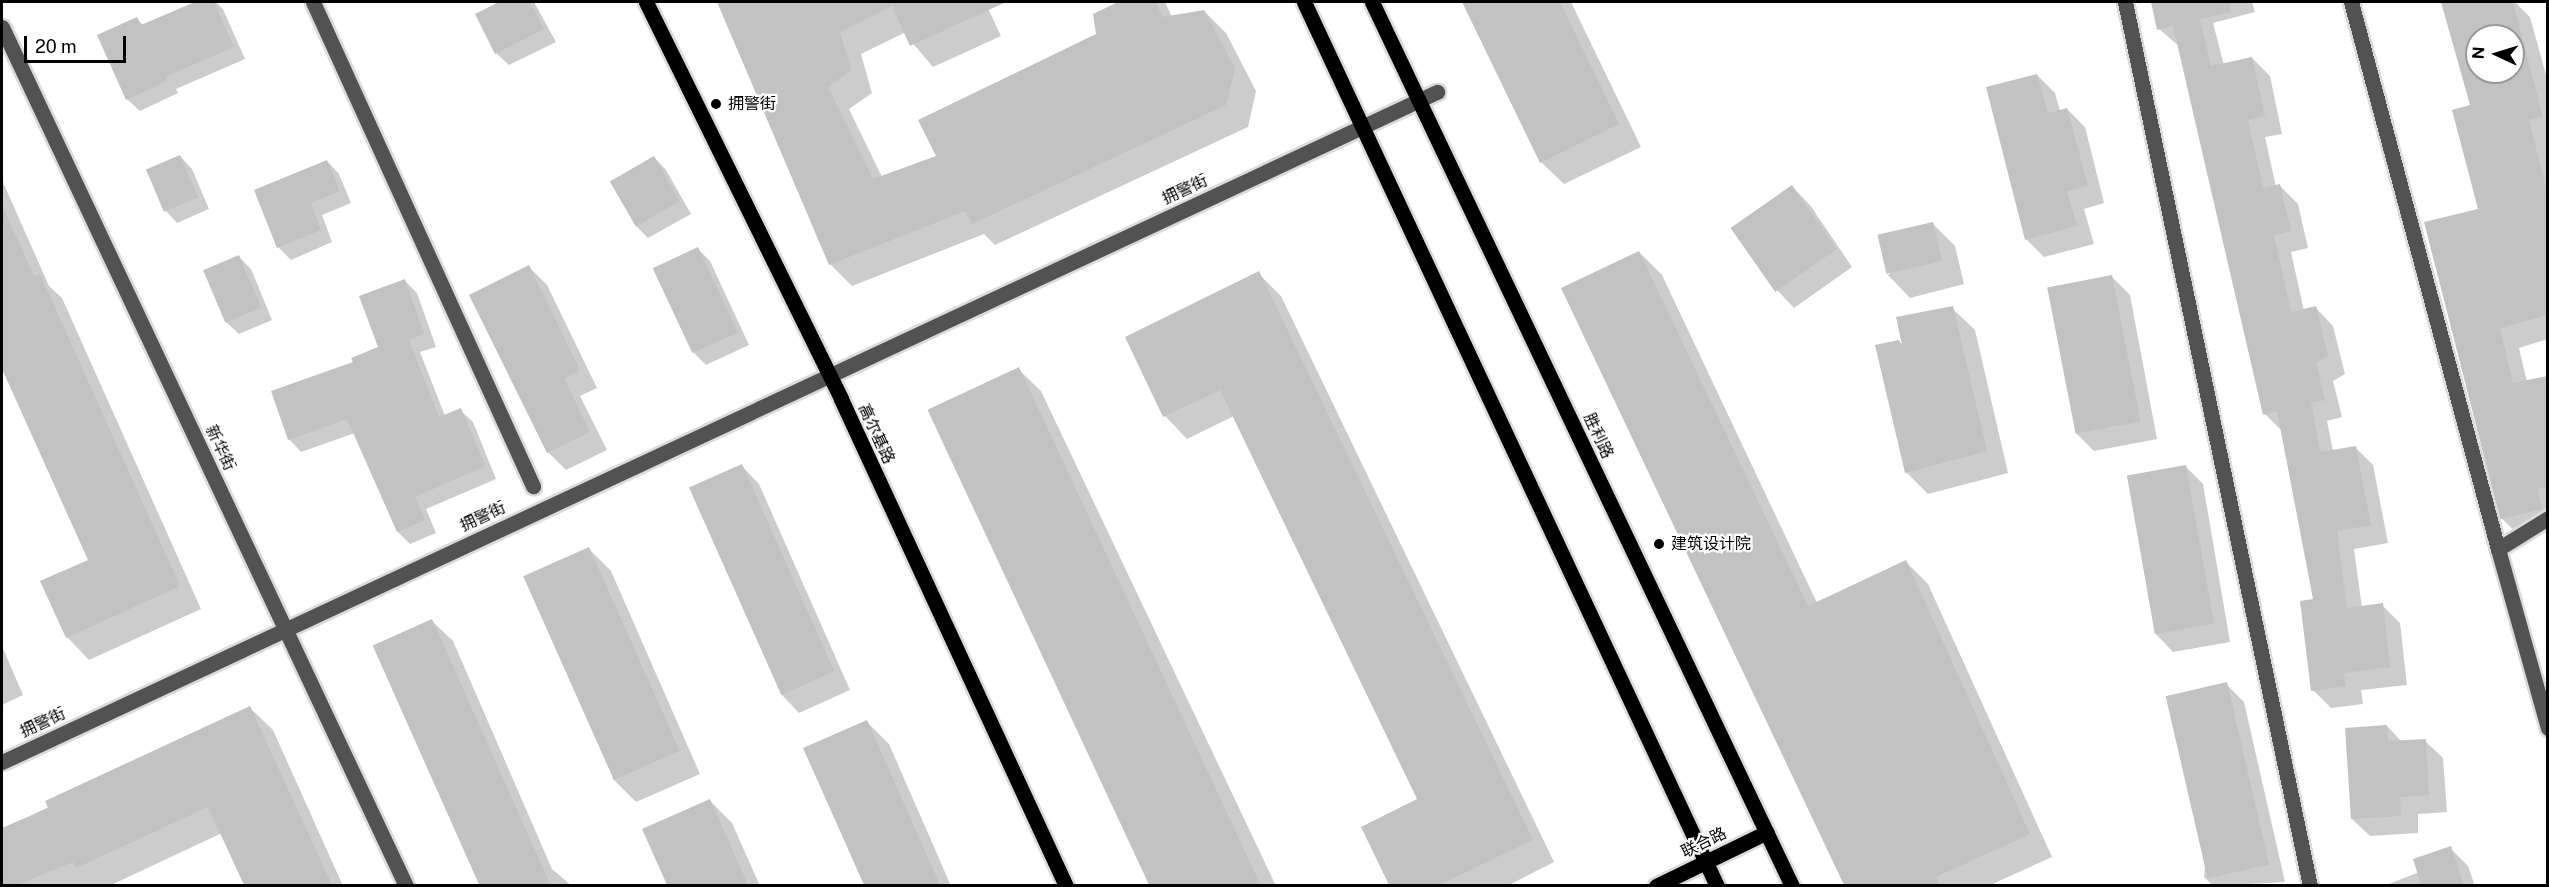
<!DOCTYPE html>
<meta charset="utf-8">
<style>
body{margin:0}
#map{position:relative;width:2549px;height:887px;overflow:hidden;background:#fff;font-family:"Public Sans","Noto Sans SC",sans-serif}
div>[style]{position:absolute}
.shadow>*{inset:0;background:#0003}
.building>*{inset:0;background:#c2c2c2;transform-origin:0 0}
.roads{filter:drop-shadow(2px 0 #dbdbdb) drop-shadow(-2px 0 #dbdbdb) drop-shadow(0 2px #dbdbdb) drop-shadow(0 -2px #dbdbdb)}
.minor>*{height:15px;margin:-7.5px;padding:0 7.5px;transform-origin:7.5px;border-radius:7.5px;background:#525252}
.major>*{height:15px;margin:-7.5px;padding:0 7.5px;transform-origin:7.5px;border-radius:7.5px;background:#000}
.dots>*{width:16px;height:16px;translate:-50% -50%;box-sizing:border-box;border:3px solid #fff;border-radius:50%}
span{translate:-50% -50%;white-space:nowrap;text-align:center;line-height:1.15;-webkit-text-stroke:4.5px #fff;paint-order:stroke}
.poi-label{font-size:16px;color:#000}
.left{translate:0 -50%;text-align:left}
.street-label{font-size:16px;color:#000}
.frame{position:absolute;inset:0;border:3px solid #000;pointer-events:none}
.north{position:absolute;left:2465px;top:24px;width:60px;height:60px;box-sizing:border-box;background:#fff;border:2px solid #999;border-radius:50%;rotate:274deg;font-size:16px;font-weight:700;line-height:24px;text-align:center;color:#000}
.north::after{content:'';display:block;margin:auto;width:21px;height:27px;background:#000;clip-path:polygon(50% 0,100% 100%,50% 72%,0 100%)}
.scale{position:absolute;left:24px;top:36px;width:102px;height:27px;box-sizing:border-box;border:3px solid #000;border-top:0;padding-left:8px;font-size:18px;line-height:21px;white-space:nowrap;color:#000;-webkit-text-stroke:4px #fff;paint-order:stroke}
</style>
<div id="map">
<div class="shadow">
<i style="clip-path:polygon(199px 2px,216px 2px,223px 9px,245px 59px,176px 89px,178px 93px,140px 111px,127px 99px,137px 19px,143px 25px)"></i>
<i style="clip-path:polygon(503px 2px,534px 2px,556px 42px,509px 65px,496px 53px,477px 14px)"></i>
<i style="clip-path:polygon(719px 2px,985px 2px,1001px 36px,933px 67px,904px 33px,861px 54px,872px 93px,849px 109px,882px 177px,938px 157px,1098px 35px,1094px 15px,1121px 2px,1165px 2px,1172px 17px,1204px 11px,1226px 33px,1256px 91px,1248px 127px,995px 245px,984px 234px,852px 286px,830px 264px)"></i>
<i style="clip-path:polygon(1464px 2px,1571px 2px,1641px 147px,1564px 184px,1541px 162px)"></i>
<i style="clip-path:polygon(2152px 2px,2252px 2px,2255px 12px,2213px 23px,2224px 65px,2252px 58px,2270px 76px,2282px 134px,2265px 137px,2276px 187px,2280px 186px,2298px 204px,2308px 248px,2291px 252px,2304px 311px,2316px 308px,2333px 326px,2345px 374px,2333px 381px,2342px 417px,2327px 421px,2333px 451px,2355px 447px,2373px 465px,2388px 543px,2354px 549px,2362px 608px,2382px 605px,2400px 623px,2407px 685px,2361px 690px,2363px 704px,2331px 708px,2313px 690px,2314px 600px,2283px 432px,2265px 414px,2179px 46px,2159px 29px)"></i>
<i style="clip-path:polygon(evenodd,2443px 2px,2515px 2px,2530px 17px,2548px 82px,2548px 339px,2519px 348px,2527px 382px,2548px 377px,2548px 531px,2521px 537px,2501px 518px,2472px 106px,2443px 2px,2477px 36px,2513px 36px,2513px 72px,2477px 72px,2477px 36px)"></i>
<i style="clip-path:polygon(2037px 75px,2055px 93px,2060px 111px,2067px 109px,2085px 127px,2104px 203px,2084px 209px,2094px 244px,2044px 257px,2026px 239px)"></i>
<i style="clip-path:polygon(180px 156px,192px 169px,209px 209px,177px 223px,165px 210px)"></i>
<i style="clip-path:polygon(654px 157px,666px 170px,691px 214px,648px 238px,636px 226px)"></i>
<i style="clip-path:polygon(327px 161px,339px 174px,351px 203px,322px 215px,332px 242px,291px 260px,279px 248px,256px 190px)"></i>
<i style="clip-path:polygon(2px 180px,49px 286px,62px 298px,201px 609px,89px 660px,67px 637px,90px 561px,2px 366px)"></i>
<i style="clip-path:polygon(1792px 187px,1810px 205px,1852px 267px,1794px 308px,1777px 290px)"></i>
<i style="clip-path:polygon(1933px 224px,1955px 246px,1964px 284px,1910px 298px,1888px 275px)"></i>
<i style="clip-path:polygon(698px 249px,710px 261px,749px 345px,706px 365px,694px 353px)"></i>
<i style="clip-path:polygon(1639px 252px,1662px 275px,1817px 603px,1906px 562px,1928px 584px,2052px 857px,1988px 886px,1845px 886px,1563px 288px)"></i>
<i style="clip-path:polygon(239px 257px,251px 269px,272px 320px,239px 334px,226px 322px)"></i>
<i style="clip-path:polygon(529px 267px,547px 285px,597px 388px,580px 396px,607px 450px,566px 470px,548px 452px)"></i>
<i style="clip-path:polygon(1258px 273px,1281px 296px,1554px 862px,1507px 886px,1391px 886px,1363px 827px,1419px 800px,1234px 416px,1187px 439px,1165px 416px,1127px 338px)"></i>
<i style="clip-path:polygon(2112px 277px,2130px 295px,2157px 439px,2094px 451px,2076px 433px)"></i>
<i style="clip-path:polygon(405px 281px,417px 293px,436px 347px,420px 352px,445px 416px,460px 410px,473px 422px,496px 479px,426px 509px,436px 533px,410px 544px,398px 532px,355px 433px,301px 452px,289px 439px,355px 363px,380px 348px)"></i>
<i style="clip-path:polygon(1952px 308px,1975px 330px,2008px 473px,1928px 494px,1906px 472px,1904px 348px)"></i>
<i style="clip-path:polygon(1018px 369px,1041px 391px,1276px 886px,1156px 886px,930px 411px)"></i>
<i style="clip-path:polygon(742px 466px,759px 484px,850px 690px,799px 713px,782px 695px)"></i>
<i style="clip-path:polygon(2185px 466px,2203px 484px,2230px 642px,2173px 652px,2156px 634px)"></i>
<i style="clip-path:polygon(589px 549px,611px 571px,700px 774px,636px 802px,613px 779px)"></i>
<i style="clip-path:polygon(432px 621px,453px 641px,552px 869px,572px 886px,490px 886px,483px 869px)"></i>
<i style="clip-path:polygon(2px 646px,23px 695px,2px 705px)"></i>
<i style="clip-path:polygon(2226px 684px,2244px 702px,2285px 882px,2213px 886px,2204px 877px)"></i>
<i style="clip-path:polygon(250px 708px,273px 730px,343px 886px,245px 886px,222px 833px,109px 886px,2px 886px,2px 830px)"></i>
<i style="clip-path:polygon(867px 722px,889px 744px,951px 886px,865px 886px,805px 749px)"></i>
<i style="clip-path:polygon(2387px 726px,2402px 742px,2425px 741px,2443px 758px,2447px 812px,2418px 814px,2418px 833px,2370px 836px,2352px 819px)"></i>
<i style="clip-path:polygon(710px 801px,732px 823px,760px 886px,669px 886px,644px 830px)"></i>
<i style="clip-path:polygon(2450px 848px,2468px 866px,2475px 886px,2384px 886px,2419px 872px)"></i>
</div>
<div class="building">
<i style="clip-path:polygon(195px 2px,214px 2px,234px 47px,165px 77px,167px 81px,126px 100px,97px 35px,137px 17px,141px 25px)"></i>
<i style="clip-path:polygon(499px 2px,530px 2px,544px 29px,495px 54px,475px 14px)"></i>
<i style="clip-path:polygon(717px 2px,1006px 2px,910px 46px,892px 6px,840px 32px,851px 70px,828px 87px,873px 179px,936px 156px,918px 120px,1096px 34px,1093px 14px,1118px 2px,1155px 2px,1163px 17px,1204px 10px,1235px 68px,1226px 105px,972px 224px,965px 211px,829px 265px)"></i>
<i style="clip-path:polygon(1462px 2px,1560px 2px,1619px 124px,1540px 163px)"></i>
<i style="clip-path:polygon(2151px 2px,2230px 2px,2231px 12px,2200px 19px,2211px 66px,2252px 57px,2265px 116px,2248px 120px,2263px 188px,2280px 184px,2291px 231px,2274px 235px,2291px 312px,2316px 306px,2328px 356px,2316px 363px,2325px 400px,2311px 403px,2320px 452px,2356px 446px,2371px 525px,2337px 531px,2347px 608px,2383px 603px,2390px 667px,2344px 673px,2346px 686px,2311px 691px,2300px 601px,2313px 599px,2277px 411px,2263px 415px,2173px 26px,2157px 30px)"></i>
<i style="clip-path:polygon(evenodd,2441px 2px,2513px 2px,2543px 117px,2529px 120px,2547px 192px,2547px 315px,2500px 328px,2513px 383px,2547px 376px,2547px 487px,2538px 489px,2542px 509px,2500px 519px,2424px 222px,2478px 209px,2452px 110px,2470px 105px,2441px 2px,2477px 36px,2513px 36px,2513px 72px,2477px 72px,2477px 36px)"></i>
<i style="clip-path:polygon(2037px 74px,2048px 113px,2067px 108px,2088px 186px,2067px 191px,2077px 226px,2025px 240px,1986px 87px)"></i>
<i style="left:180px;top:155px;width:46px;height:37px;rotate:67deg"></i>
<i style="left:654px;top:156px;width:52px;height:51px;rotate:60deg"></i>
<i style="clip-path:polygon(327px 160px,340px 191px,311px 203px,321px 230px,277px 248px,254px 190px)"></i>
<i style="left:1792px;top:185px;width:78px;height:75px;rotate:55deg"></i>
<i style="clip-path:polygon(2px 205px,34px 276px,40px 274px,180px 586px,66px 638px,40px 581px,88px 560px,2px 369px)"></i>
<i style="left:1933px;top:222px;width:40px;height:57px;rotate:77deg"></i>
<i style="left:698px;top:247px;width:94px;height:50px;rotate:65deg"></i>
<i style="clip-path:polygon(1639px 251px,1808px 606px,1906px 560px,2030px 834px,1936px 877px,1940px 885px,1844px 885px,1561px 288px)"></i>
<i style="left:239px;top:255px;width:57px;height:39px;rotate:67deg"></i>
<i style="clip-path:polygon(529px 265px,580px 370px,564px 378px,590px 432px,547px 453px,469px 295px)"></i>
<i style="clip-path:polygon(1259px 271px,1533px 840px,1439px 885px,1389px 885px,1361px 827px,1417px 799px,1220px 390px,1163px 417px,1125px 337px)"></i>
<i style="left:2112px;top:275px;width:149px;height:66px;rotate:79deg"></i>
<i style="clip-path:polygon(405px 279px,424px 334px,409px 340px,439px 417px,461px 408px,485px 466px,415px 497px,425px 520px,397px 532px,347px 419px,288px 440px,271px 391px,353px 362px,351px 358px,378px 347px,359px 296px)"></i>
<i style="clip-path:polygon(1953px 306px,1987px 451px,1905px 473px,1875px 345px,1899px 340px,1902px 345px,1896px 317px)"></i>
<i style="left:1019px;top:367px;width:574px;height:101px;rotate:65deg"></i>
<i style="left:742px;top:464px;width:227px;height:58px;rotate:66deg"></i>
<i style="left:2186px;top:465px;width:161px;height:60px;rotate:80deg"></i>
<i style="left:589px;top:547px;width:223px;height:72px;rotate:66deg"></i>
<i style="left:432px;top:619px;width:291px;height:65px;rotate:66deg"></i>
<i style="left:2227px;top:682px;width:187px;height:63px;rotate:77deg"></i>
<i style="clip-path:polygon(250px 706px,332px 885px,244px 885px,208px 807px,76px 868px,73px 862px,17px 885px,2px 885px,2px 828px,48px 808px,45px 801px)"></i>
<i style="clip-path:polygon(867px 720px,940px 885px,864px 885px,803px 748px)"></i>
<i style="clip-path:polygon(2387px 725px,2388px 741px,2426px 739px,2429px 795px,2400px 797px,2401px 816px,2351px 819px,2345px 728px)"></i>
<i style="clip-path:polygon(710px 799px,748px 885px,667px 885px,642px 829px)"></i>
<i style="clip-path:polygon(2451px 846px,2464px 885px,2421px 885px,2413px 859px)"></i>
</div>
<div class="roads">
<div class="minor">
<i style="left:313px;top:2px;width:532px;rotate:65.56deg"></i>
<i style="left:2125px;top:2px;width:903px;rotate:78.18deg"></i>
<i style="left:2351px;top:2px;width:566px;rotate:74.96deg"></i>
<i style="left:2px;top:27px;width:949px;rotate:64.81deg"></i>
<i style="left:2548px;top:518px;width:59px;rotate:148.2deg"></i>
<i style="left:2498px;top:549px;width:186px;rotate:74.4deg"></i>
<i style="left:2px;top:762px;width:1584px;rotate:-25.03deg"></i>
</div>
<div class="major">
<i style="left:646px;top:2px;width:442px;rotate:63.8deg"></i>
<i style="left:841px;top:399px;width:536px;rotate:65.2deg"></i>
<i style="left:1304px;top:2px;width:976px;rotate:64.96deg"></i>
<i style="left:1372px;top:2px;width:979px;rotate:64.59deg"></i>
<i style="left:1656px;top:886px;width:123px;rotate:-25.9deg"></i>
</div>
</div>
<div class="dots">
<i style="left:716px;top:104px;background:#000"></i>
<i style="left:1659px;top:544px;background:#000"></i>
</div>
<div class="poi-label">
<span class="left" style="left:728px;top:104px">拥警街</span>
<span class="left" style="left:1671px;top:544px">建筑设计院</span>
</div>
<div class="street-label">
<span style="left:1185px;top:190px;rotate:-25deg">拥警街</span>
<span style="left:876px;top:434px;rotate:65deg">高尔基路</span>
<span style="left:1598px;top:436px;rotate:65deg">胜利路</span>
<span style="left:220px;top:448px;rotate:65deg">新华街</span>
<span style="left:483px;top:517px;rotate:-25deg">拥警街</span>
<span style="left:43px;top:723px;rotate:-25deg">拥警街</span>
<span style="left:1704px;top:843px;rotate:-26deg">联合路</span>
</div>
<div class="frame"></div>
<div class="north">N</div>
<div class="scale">20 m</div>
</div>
